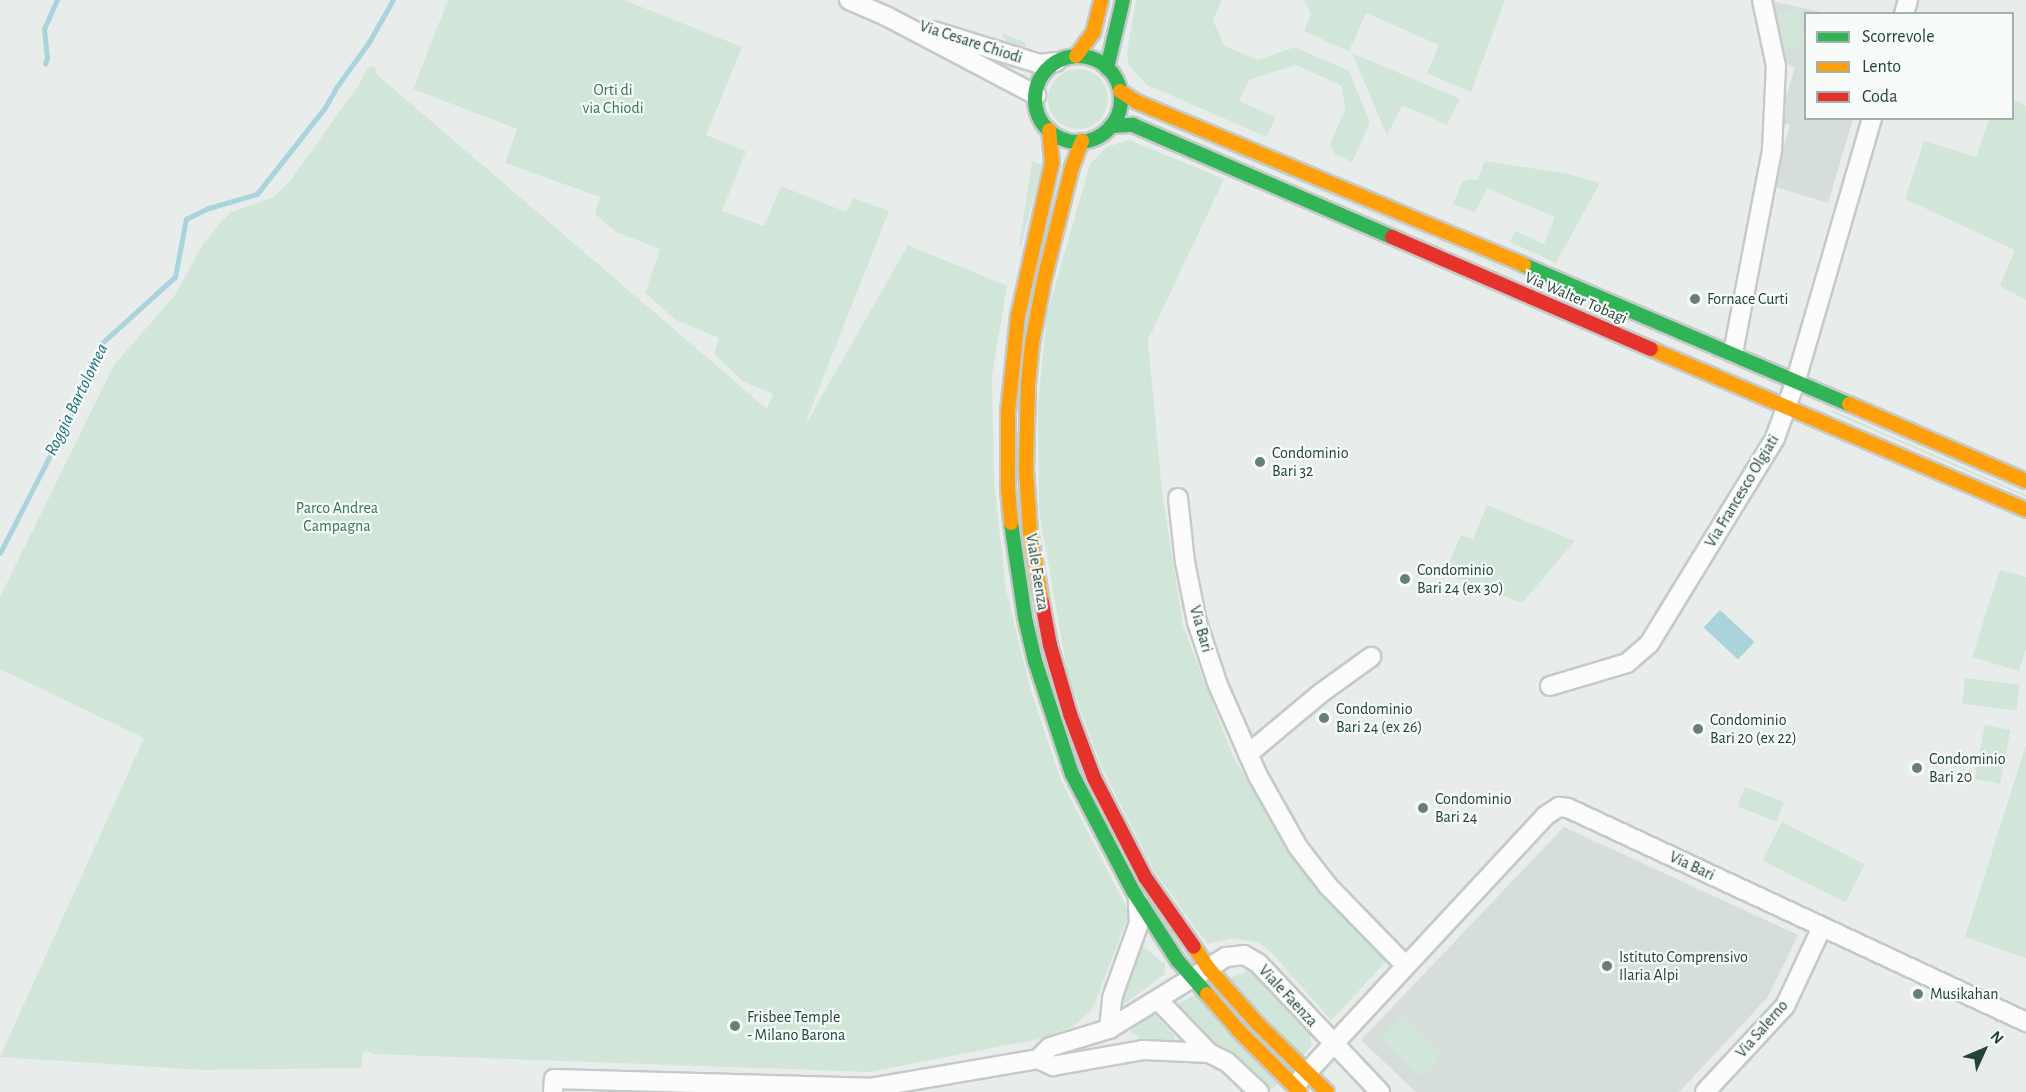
<!DOCTYPE html>
<style>
body{margin:0}
#map{position:relative;width:2026px;height:1092px;overflow:hidden;background:#e8edeb;font-family:"Alegreya Sans",sans-serif}
div>[style]{position:absolute}
.built>*{inset:0;background:#d6dedb}
.green>*{inset:0;background:#d1e6d8;transform-origin:0 0}
.round{border-radius:50%}
.water>*{inset:0;background:#a9d4db;transform-origin:0 0}
.stream>*{height:4.5px;margin:-2.25px;padding:0 2.25px;transform-origin:2.25px;border-radius:2.25px;background:#a9d4db}
.roads{filter:drop-shadow(2px 0 #c5cac8) drop-shadow(-2px 0 #c5cac8) drop-shadow(0 2px #c5cac8) drop-shadow(0 -2px #c5cac8)}
.street>*{height:18px;margin:-9px;padding:0 9px;transform-origin:9px;border-radius:9px;background:#fcfcfc}
.fast>*{height:14px;margin:-7px;padding:0 7px;transform-origin:7px;border-radius:7px;background:#30b455}
.fast>.ring{margin:-7px;padding:0;box-sizing:content-box;background:none;border:14px solid #30b455;border-radius:50%}
.slow>*{height:14px;margin:-7px;padding:0 7px;transform-origin:7px;border-radius:7px;background:#ff9f0a}
.jam>*{height:14px;margin:-7px;padding:0 7px;transform-origin:7px;border-radius:7px;background:#e5322d}
.dots>*{width:16px;height:16px;translate:-50% -50%;box-sizing:border-box;border:3px solid #f7fbf9;border-radius:50%}
span{translate:-50% -50%;white-space:nowrap;text-align:center;line-height:1.15;-webkit-text-stroke:4.5px #f7fbf9;paint-order:stroke}
.street-label{font-size:16px;color:#24423a}
.park-label{font-size:16px;color:#2d7a4b}
.poi-label{font-size:16px;color:#24423a}
.left{translate:0 -50%;text-align:left}
.water-label{font-size:18px;color:#1c6f80;font-style:italic}
.legend{position:absolute;left:1804px;top:12px;width:210px;height:108px;box-sizing:border-box;background:#f7fbf9;border:2px solid #a3b1ad;margin:0;padding:8px 10px;list-style:none;font-size:18px;color:#24423a}
.legend li{display:flex;align-items:center;gap:12px;height:30px}
.legend b{width:30px;border:2px solid #a3b1ad}
.north{position:absolute;left:1954px;top:1020px;width:60px;height:60px;-webkit-text-stroke:4px #f7fbf9;paint-order:stroke;rotate:46deg;font-size:16px;font-weight:700;line-height:24px;text-align:center;color:#24423a}
.north::after{content:'';display:block;margin:auto;width:21px;height:27px;background:#24423a;clip-path:polygon(50% 0,100% 100%,50% 72%,0 100%)}
</style>
<div id="map">
<div class="built">
<i style="clip-path:polygon(1767px 0,1826px 13px,1806px 14px,1806px 118px,1853px 119px,1828px 203px,1772px 186px,1790px 125px,1778px 122px,1795px 68px,1782px 61px)"></i>
<i style="clip-path:polygon(1564px 827px,1798px 935px,1768px 997px,1679px 1092px,1416px 1092px,1361px 1040px)"></i>
</div>
<div class="green">
<i style="clip-path:polygon(448px 0,624px 0,742px 47px,706px 135px,746px 151px,722px 211px,764px 226px,781px 186px,846px 212px,853px 198px,889px 211px,803px 429px,908px 245px,1007px 286px,992px 375px,994px 480px,1006px 590px,1031px 691px,1061px 780px,1127px 908px,1127px 919px,1093px 1008px,1073px 1027px,1039px 1039px,869px 1072px,372px 1054px,372px 1052px,363px 1051px,361px 1068px,202px 1070px,0 1057px,144px 738px,0 669px,0 597px,114px 365px,175px 295px,203px 244px,219px 224px,231px 212px,274px 197px,290px 181px,360px 83px,366px 69px,375px 66px,376px 74px,767px 409px,773px 394px,744px 382px,714px 354px,719px 338px,676px 320px,645px 293px,660px 249px,616px 232px,595px 214px,600px 197px,505px 163px,517px 129px,413px 89px)"></i>
<i style="clip-path:polygon(1136px 0,1222px 0,1213px 21px,1225px 46px,1258px 60px,1295px 47px,1349px 71px,1370px 123px,1352px 162px,1335px 154px,1330px 144px,1345px 110px,1342px 86px,1296px 65px,1249px 80px,1239px 101px,1275px 117px,1267px 137px,1147px 85px,1129px 66px,1127px 52px)"></i>
<i style="clip-path:polygon(1304px 0,1505px 0,1471px 92px,1427px 73px,1439px 45px,1366px 13px,1350px 49px,1352px 53px,1460px 99px,1447px 125px,1402px 105px,1387px 136px,1352px 53px,1304px 31px,1311px 14px)"></i>
<i style="left:1798px;top:8px;width:38px;height:23px;rotate:79deg"></i>
<i style="clip-path:polygon(1002px 33px,1026px 43px,1023px 51px,1007px 46px)"></i>
<i class="round" style="left:1048px;top:69px;width:60px;height:60px"></i>
<i style="clip-path:polygon(2013px 99px,2026px 106px,2026px 300px,2000px 286px,2015px 250px,1905px 199px,1924px 141px,1976px 157px,1989px 119px,2012px 118px)"></i>
<i style="clip-path:polygon(1166px 123px,1750px 375px,1165px 124px)"></i>
<i style="clip-path:polygon(1129px 140px,1224px 179px,1148px 340px,1162px 492px,1183px 626px,1233px 756px,1286px 846px,1320px 891px,1387px 960px,1334px 1018px,1330px 1019px,1271px 952px,1259px 943px,1234px 938px,1207px 944px,1153px 869px,1102px 768px,1068px 676px,1039px 510px,1038px 403px,1047px 314px,1090px 164px,1107px 147px)"></i>
<i style="clip-path:polygon(1032px 161px,1042px 165px,1021px 247px,1019px 246px)"></i>
<i style="clip-path:polygon(1485px 161px,1568px 174px,1600px 183px,1556px 263px,1510px 242px,1515px 231px,1544px 244px,1555px 217px,1487px 188px,1475px 213px,1453px 204px,1462px 182px,1469px 179px,1477px 180px)"></i>
<i style="clip-path:polygon(1832px 410px,2026px 495px,2026px 497px,1831px 412px)"></i>
<i style="clip-path:polygon(1487px 505px,1575px 541px,1522px 603px,1445px 573px,1461px 535px,1473px 539px)"></i>
<i style="clip-path:polygon(2000px 570px,2026px 577px,2026px 649px,2019px 671px,1972px 657px)"></i>
<i style="left:1965px;top:678px;width:55px;height:26px;rotate:7deg"></i>
<i style="left:1985px;top:725px;width:26px;height:55px;rotate:11deg"></i>
<i style="clip-path:polygon(2026px 745px,2026px 958px,1965px 937px)"></i>
<i style="left:1745px;top:787px;width:42px;height:21px;rotate:21deg"></i>
<i style="left:1782px;top:822px;width:93px;height:43px;rotate:27deg"></i>
<i style="clip-path:polygon(1141px 945px,1165px 964px,1165px 974px,1123px 1005px,1121px 1000px)"></i>
<i style="clip-path:polygon(1248px 971px,1259px 975px,1310px 1035px,1312px 1045px,1302px 1057px,1230px 978px)"></i>
<i style="clip-path:polygon(1196px 994px,1280px 1082px,1272px 1089px,1261px 1090px,1178px 1012px,1178px 1004px)"></i>
<i style="clip-path:polygon(1154px 1014px,1175px 1036px,1174px 1043px,1158px 1044px,1142px 1040px,1131px 1032px,1132px 1026px)"></i>
<i style="left:1402px;top:1015px;width:57px;height:31px;rotate:44deg"></i>
</div>
<div class="water">
<i style="left:1720px;top:610px;width:47px;height:24px;rotate:43deg"></i>
</div>
<div class="stream">
<i style="left:45px;top:64px;width:6px;rotate:-72deg"></i>
<i style="left:47px;top:58px;width:29px;rotate:-96deg"></i>
<i style="left:44px;top:29px;width:32px;rotate:-66deg"></i>
<i style="left:0;top:553px;width:195px;rotate:-62.8deg"></i>
<i style="left:89px;top:380px;width:38px;rotate:-72deg"></i>
<i style="left:101px;top:344px;width:100px;rotate:-42.2deg"></i>
<i style="left:175px;top:277px;width:59px;rotate:-79.3deg"></i>
<i style="left:186px;top:219px;width:25px;rotate:-26deg"></i>
<i style="left:209px;top:208px;width:50px;rotate:-16.3deg"></i>
<i style="left:257px;top:194px;width:108px;rotate:-51.8deg"></i>
<i style="left:324px;top:109px;width:24px;rotate:-60deg"></i>
<i style="left:336px;top:88px;width:57px;rotate:-54.3deg"></i>
<i style="left:369px;top:42px;width:48px;rotate:-60.3deg"></i>
</div>
<div class="roads">
<div class="street">
<i style="left:849px;top:0;width:40px;rotate:23.4deg"></i>
<i style="left:886px;top:16px;width:170px;rotate:27.8deg"></i>
<i style="left:1904px;top:14px;width:15px;rotate:-74deg"></i>
<i style="left:934px;top:31px;width:111px;rotate:17.3deg"></i>
<i style="left:1040px;top:64px;width:16px;rotate:-7deg"></i>
<i style="left:1733px;top:353px;width:207px;rotate:-79.1deg"></i>
<i style="left:1772px;top:150px;width:84px;rotate:-87.3deg"></i>
<i style="left:1776px;top:66px;width:67px;rotate:-102deg"></i>
<i style="left:1178px;top:498px;width:64px;rotate:83.8deg"></i>
<i style="left:1185px;top:562px;width:61px;rotate:78.7deg"></i>
<i style="left:1197px;top:622px;width:66px;rotate:71.6deg"></i>
<i style="left:1218px;top:685px;width:99px;rotate:66.3deg"></i>
<i style="left:1258px;top:776px;width:81px;rotate:60.6deg"></i>
<i style="left:1298px;top:847px;width:49px;rotate:52.4deg"></i>
<i style="left:1328px;top:886px;width:110px;rotate:45.7deg"></i>
<i style="left:1550px;top:686px;width:80px;rotate:-16.6deg"></i>
<i style="left:1627px;top:663px;width:29px;rotate:-41deg"></i>
<i style="left:1649px;top:644px;width:241px;rotate:-58.5deg"></i>
<i style="left:1775px;top:438px;width:62px;rotate:-70.1deg"></i>
<i style="left:1796px;top:380px;width:273px;rotate:-73.8deg"></i>
<i style="left:1248px;top:754px;width:95px;rotate:-39.9deg"></i>
<i style="left:1321px;top:693px;width:62px;rotate:-35.8deg"></i>
<i style="left:1158px;top:1000px;width:74px;rotate:46.1deg"></i>
<i style="left:1209px;top:1053px;width:20px;rotate:27deg"></i>
<i style="left:1227px;top:1062px;width:44px;rotate:43.2deg"></i>
<i style="left:1109px;top:1029px;width:31px;rotate:-84deg"></i>
<i style="left:1112px;top:998px;width:80px;rotate:-70.2deg"></i>
<i style="left:1139px;top:923px;width:22px;rotate:-93deg"></i>
<i style="left:1038px;top:1059px;width:17px;rotate:-45deg"></i>
<i style="left:1050px;top:1047px;width:62px;rotate:-17deg"></i>
<i style="left:1109px;top:1029px;width:137px;rotate:-31.6deg"></i>
<i style="left:1226px;top:957px;width:18px;rotate:-6deg"></i>
<i style="left:1244px;top:955px;width:16px;rotate:30deg"></i>
<i style="left:1258px;top:963px;width:178px;rotate:46.6deg"></i>
<i style="left:1300px;top:1080px;width:360px;rotate:-47.1deg"></i>
<i style="left:1545px;top:816px;width:17px;rotate:-33deg"></i>
<i style="left:1559px;top:807px;width:9px;rotate:6deg"></i>
<i style="left:1568px;top:808px;width:506px;rotate:25.04deg"></i>
<i style="left:553px;top:1092px;width:13px;rotate:-86deg"></i>
<i style="left:554px;top:1079px;width:315px;rotate:1.6deg"></i>
<i style="left:869px;top:1088px;width:171px;rotate:-9.7deg"></i>
<i style="left:1038px;top:1059px;width:17px;rotate:25deg"></i>
<i style="left:1053px;top:1066px;width:91px;rotate:-10.1deg"></i>
<i style="left:1143px;top:1050px;width:66px;rotate:2.6deg"></i>
<i style="left:1705px;top:1092px;width:117px;rotate:-47.1deg"></i>
<i style="left:1785px;top:1006px;width:87px;rotate:-64.9deg"></i>
</div>
<div class="fast">
<i class="ring" style="left:1035px;top:56px;width:72px;height:72px"></i>
<i style="left:1107px;top:68px;width:70px;rotate:-76.8deg"></i>
<i style="left:1111px;top:126px;width:22px;rotate:-3deg"></i>
<i style="left:1133px;top:125px;width:282px;rotate:23.4deg"></i>
<i style="left:1524px;top:265px;width:353px;rotate:23.2deg"></i>
<i style="left:1011px;top:523px;width:96px;rotate:81.6deg"></i>
<i style="left:1025px;top:618px;width:44px;rotate:76.9deg"></i>
<i style="left:1035px;top:661px;width:119px;rotate:71.9deg"></i>
<i style="left:1072px;top:774px;width:132px;rotate:62.5deg"></i>
<i style="left:1133px;top:891px;width:83px;rotate:57.3deg"></i>
<i style="left:1178px;top:961px;width:44px;rotate:48.7deg"></i>
</div>
<div class="slow">
<i style="left:1076px;top:56px;width:29px;rotate:-54deg"></i>
<i style="left:1093px;top:33px;width:34px;rotate:-76deg"></i>
<i style="left:1120px;top:91px;width:20px;rotate:33deg"></i>
<i style="left:1137px;top:102px;width:420px;rotate:22.8deg"></i>
<i style="left:1651px;top:349px;width:408px;rotate:23.2deg"></i>
<i style="left:1849px;top:404px;width:193px;rotate:23.5deg"></i>
<i style="left:1011px;top:523px;width:36px;rotate:-95deg"></i>
<i style="left:1008px;top:487px;width:75px;rotate:-90deg"></i>
<i style="left:1008px;top:412px;width:97px;rotate:-84.1deg"></i>
<i style="left:1018px;top:316px;width:157px;rotate:-77.5deg"></i>
<i style="left:1052px;top:163px;width:33px;rotate:-95deg"></i>
<i style="left:1042px;top:602px;width:71px;rotate:-99.7deg"></i>
<i style="left:1030px;top:532px;width:64px;rotate:-93.6deg"></i>
<i style="left:1026px;top:468px;width:84px;rotate:-88.6deg"></i>
<i style="left:1028px;top:384px;width:41px;rotate:-84.4deg"></i>
<i style="left:1032px;top:343px;width:64px;rotate:-79.2deg"></i>
<i style="left:1044px;top:280px;width:116px;rotate:-76.1deg"></i>
<i style="left:1072px;top:167px;width:28px;rotate:-69deg"></i>
<i style="left:1194px;top:947px;width:27px;rotate:56deg"></i>
<i style="left:1209px;top:969px;width:74px;rotate:48.3deg"></i>
<i style="left:1258px;top:1024px;width:97px;rotate:44.6deg"></i>
<i style="left:1207px;top:994px;width:49px;rotate:49.1deg"></i>
<i style="left:1239px;top:1031px;width:86px;rotate:45deg"></i>
</div>
<div class="jam">
<i style="left:1392px;top:237px;width:282px;rotate:23.4deg"></i>
<i style="left:1042px;top:602px;width:44px;rotate:79.5deg"></i>
<i style="left:1050px;top:645px;width:72px;rotate:73.8deg"></i>
<i style="left:1070px;top:714px;width:68px;rotate:69.4deg"></i>
<i style="left:1094px;top:778px;width:111px;rotate:62.7deg"></i>
<i style="left:1145px;top:877px;width:85px;rotate:55deg"></i>
</div>
</div>
<div class="dots">
<i style="left:1695px;top:299px;background:#697e78"></i>
<i style="left:1260px;top:462px;background:#697e78"></i>
<i style="left:1405px;top:579px;background:#697e78"></i>
<i style="left:1324px;top:718px;background:#697e78"></i>
<i style="left:1698px;top:729px;background:#697e78"></i>
<i style="left:1917px;top:768px;background:#697e78"></i>
<i style="left:1423px;top:808px;background:#697e78"></i>
<i style="left:1607px;top:966px;background:#697e78"></i>
<i style="left:1918px;top:994px;background:#697e78"></i>
<i style="left:735px;top:1026px;background:#697e78"></i>
</div>
<div class="street-label">
<span style="left:971px;top:42px;rotate:18deg">Via Cesare Chiodi</span>
<span style="left:1576px;top:298px;rotate:23deg">Via Walter Tobagi</span>
<span style="left:1742px;top:491px;rotate:-59deg">Via Francesco Olgiati</span>
<span style="left:1037px;top:572px;rotate:81deg">Viale Faenza</span>
<span style="left:1201px;top:629px;rotate:74deg">Via Bari</span>
<span style="left:1692px;top:866px;rotate:25deg">Via Bari</span>
<span style="left:1288px;top:996px;rotate:47deg">Viale Faenza</span>
<span style="left:1762px;top:1029px;rotate:-49deg">Via Salerno</span>
</div>
<div class="park-label">
<span style="left:613px;top:99px">Orti di<br>via Chiodi</span>
<span style="left:337px;top:517px">Parco Andrea<br>Campagna</span>
</div>
<div class="poi-label">
<span class="left" style="left:1707px;top:299px">Fornace Curti</span>
<span class="left" style="left:1272px;top:462px">Condominio<br>Bari 32</span>
<span class="left" style="left:1417px;top:579px">Condominio<br>Bari 24 (ex 30)</span>
<span class="left" style="left:1336px;top:718px">Condominio<br>Bari 24 (ex 26)</span>
<span class="left" style="left:1710px;top:729px">Condominio<br>Bari 20 (ex 22)</span>
<span class="left" style="left:1929px;top:768px">Condominio<br>Bari 20</span>
<span class="left" style="left:1435px;top:808px">Condominio<br>Bari 24</span>
<span class="left" style="left:1619px;top:966px">Istituto Comprensivo<br>Ilaria Alpi</span>
<span class="left" style="left:1930px;top:994px">Musikahan</span>
<span class="left" style="left:747px;top:1026px">Frisbee Temple<br>- Milano Barona</span>
</div>
<div class="water-label">
<span style="left:77px;top:400px;rotate:-64deg">Roggia Bartolomea</span>
</div>
<ul class="legend">
<li><b style="height:8px;background:#30b455"></b>Scorrevole</li>
<li><b style="height:8px;background:#ff9f0a"></b>Lento</li>
<li><b style="height:8px;background:#e5322d"></b>Coda</li>
</ul>
<div class="north">N</div>
</div>
